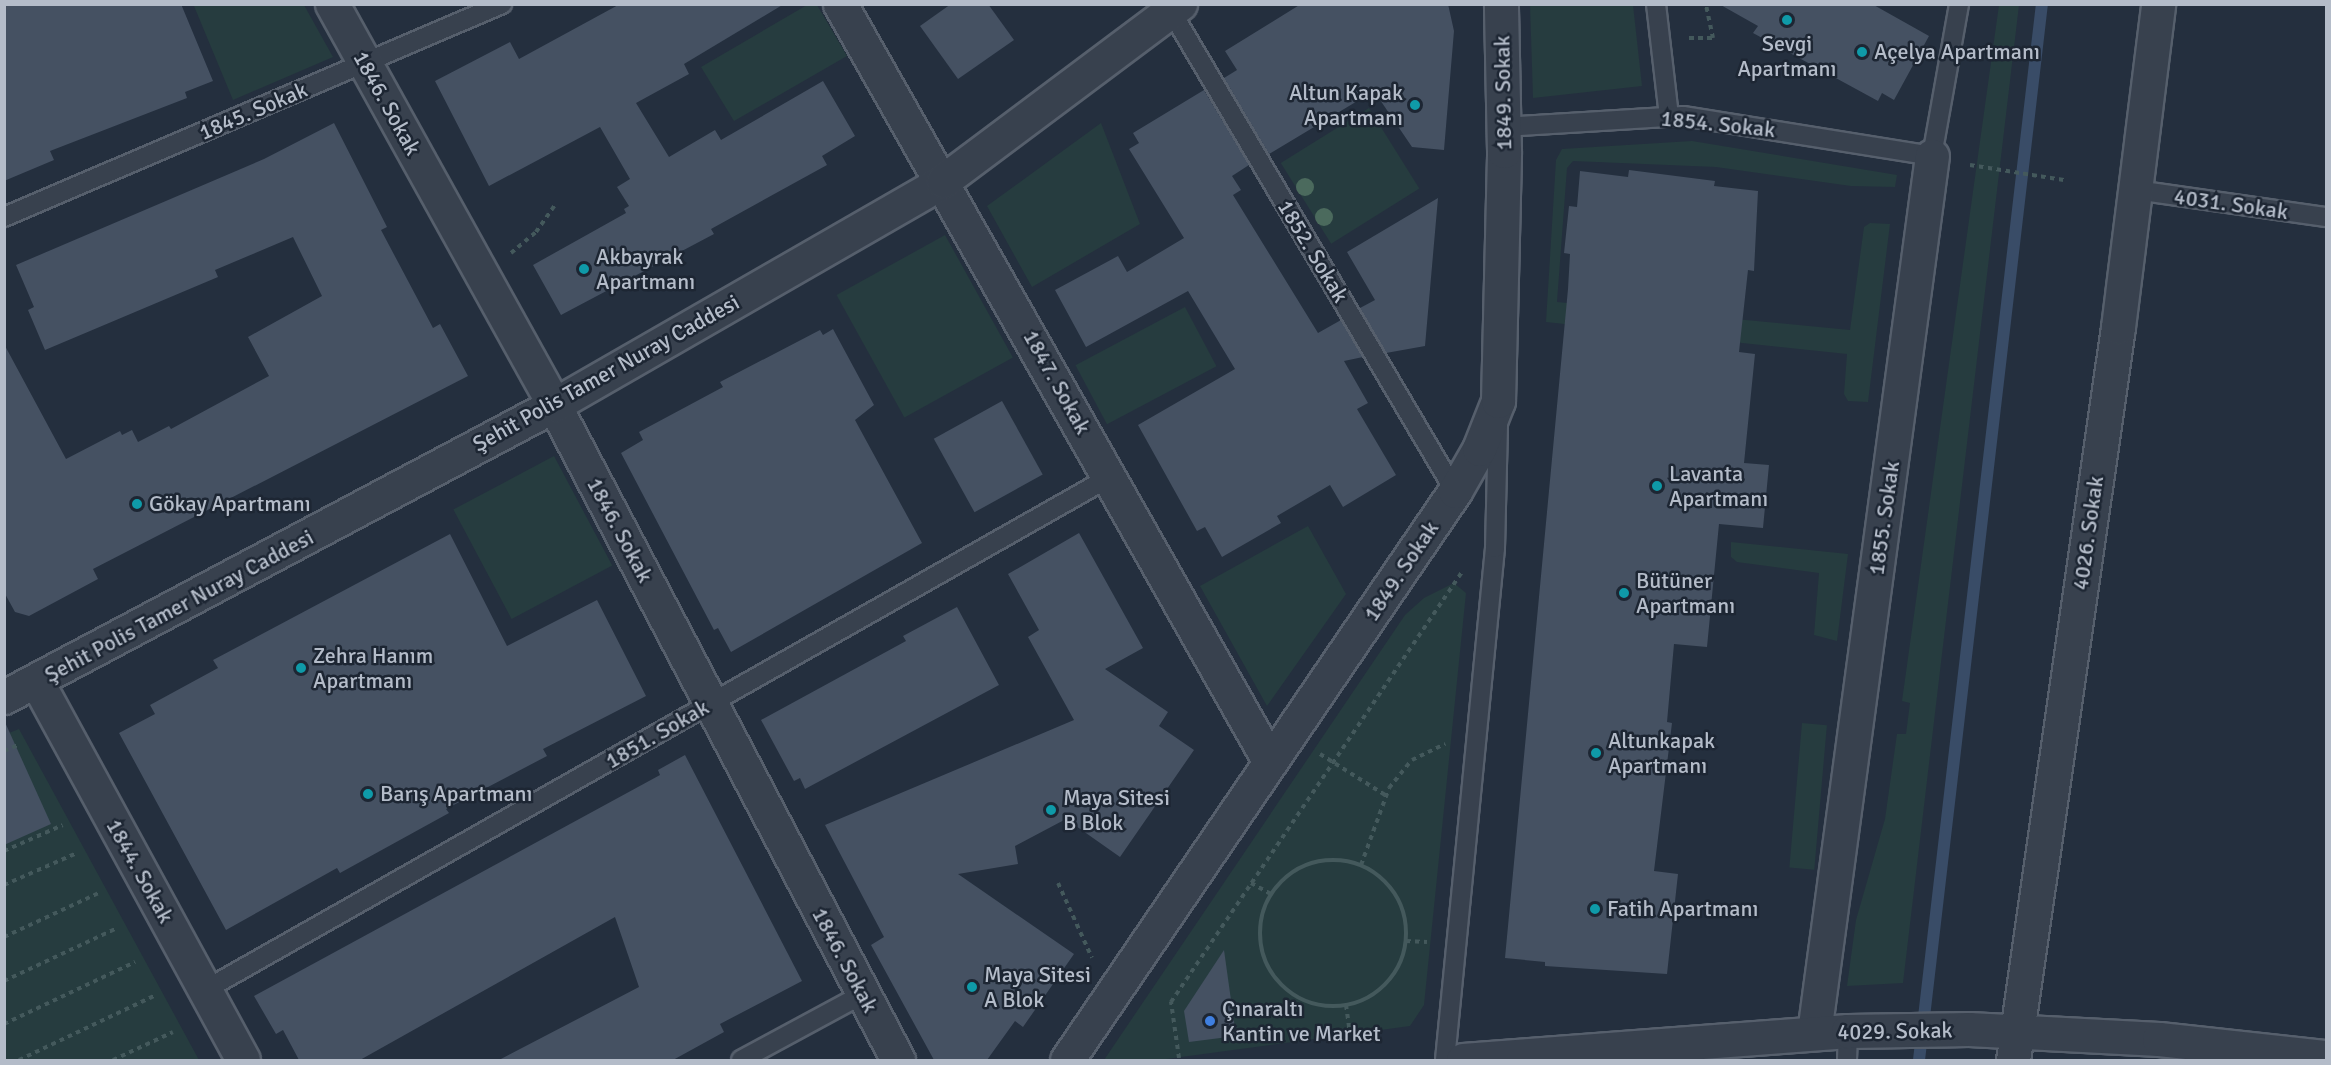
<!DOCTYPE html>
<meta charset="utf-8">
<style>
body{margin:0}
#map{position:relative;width:2331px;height:1065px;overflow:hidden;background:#242f3e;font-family:Signika,sans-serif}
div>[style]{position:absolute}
.green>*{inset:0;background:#263c3f;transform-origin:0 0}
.stream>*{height:12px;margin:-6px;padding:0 6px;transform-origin:6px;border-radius:6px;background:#394c67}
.building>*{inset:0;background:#455162;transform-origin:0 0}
.path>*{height:4px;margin-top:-2px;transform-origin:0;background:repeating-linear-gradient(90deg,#44595c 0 4.5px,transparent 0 9px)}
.path>.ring{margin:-2px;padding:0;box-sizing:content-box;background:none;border:4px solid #44595c;border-radius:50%}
.roads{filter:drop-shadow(2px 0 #565f6c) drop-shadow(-2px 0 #565f6c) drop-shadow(0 2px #565f6c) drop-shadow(0 -2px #565f6c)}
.service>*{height:18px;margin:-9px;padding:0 9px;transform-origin:9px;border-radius:9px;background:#38414e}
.minor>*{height:33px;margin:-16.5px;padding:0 16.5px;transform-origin:16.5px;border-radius:16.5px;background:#38414e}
.trees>*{width:18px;height:18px;margin:-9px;border-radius:50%;background:#4b6a5d}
.dots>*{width:16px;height:16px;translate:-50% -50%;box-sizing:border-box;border:3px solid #1d2633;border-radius:50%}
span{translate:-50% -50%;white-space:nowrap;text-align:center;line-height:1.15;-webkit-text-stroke:5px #1d2633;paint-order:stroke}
.poi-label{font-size:22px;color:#b4bcc9}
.left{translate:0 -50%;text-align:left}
.right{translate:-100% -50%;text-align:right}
.street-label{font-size:22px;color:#b4bcc9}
.frame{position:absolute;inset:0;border:6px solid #b4bcc9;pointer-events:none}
</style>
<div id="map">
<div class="green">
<i style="clip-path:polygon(304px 5px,333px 57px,233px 100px,194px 6px)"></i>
<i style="clip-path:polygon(807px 5px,817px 5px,847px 56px,734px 121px,701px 67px)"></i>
<i style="clip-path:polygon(1530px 5px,1633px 5px,1642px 86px,1533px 98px)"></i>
<i style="clip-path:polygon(1999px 5px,2019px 5px,1903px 983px,1847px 986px,1856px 920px,1885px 819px,1897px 734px,1906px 734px,1910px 703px,1902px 701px)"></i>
<i style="left:1369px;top:108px;width:95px;height:104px;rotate:58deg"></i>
<i style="clip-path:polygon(1101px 123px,1140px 224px,1032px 287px,987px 206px)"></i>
<i style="clip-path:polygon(1692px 141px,1897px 175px,1895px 187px,1851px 186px,1716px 167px,1573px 161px,1567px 168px,1557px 302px,1850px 330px,1864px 227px,1870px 223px,1890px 224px,1868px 402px,1848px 401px,1844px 394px,1847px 354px,1546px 322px,1556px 160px,1562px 149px)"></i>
<i style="left:945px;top:235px;width:140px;height:124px;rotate:61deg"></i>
<i style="left:1185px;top:307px;width:67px;height:124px;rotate:62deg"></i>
<i style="left:554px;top:456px;width:124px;height:114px;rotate:62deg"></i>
<i style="clip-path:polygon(1308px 526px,1346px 594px,1267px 706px,1200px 586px)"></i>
<i style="clip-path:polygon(1731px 542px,1848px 554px,1837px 641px,1814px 635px,1819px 573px,1737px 562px,1731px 557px)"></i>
<i style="clip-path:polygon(1454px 583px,1466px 593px,1424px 1005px,1410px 1026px,1159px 1060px,1104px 1060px,1405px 615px,1424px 598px)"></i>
<i style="left:1802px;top:723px;width:25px;height:145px;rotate:5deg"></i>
<i style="clip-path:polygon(19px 729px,199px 1060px,5px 1060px,4px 735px)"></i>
</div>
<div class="stream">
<i style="left:1919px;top:1060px;width:1063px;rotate:-83.36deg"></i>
</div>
<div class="building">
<i style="clip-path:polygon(4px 4px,181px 4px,213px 81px,185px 92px,187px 98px,50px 151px,54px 160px,4px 181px)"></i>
<i style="clip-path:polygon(620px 4px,784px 4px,684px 64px,689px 74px,636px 103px,669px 157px,715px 130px,721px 140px,823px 81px,855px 136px,822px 156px,827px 165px,711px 229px,714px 234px,561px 315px,533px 265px,626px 213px,624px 209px,629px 206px,617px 187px,630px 179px,600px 127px,489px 186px,435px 81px,510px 42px,519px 59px)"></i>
<i style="clip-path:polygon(951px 4px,988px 4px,1014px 40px,958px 79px,920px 26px)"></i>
<i style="clip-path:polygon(1301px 4px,1448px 4px,1454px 31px,1444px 150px,1412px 147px,1374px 91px,1269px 154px,1224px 78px,1237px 70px,1225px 51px)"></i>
<i style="clip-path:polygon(1719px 4px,1872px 4px,1929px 36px,1894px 100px,1882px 93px,1878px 101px,1753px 33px,1758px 26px)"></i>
<i style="clip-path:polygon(1204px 90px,1249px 165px,1232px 176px,1241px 190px,1233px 195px,1318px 333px,1341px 320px,1363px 357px,1344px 361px,1368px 403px,1357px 409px,1396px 475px,1343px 507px,1330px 485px,1277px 516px,1281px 523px,1222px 557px,1205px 527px,1197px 531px,1138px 425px,1235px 369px,1188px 291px,1086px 347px,1055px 290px,1118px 256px,1127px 272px,1184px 238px,1129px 149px,1139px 143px,1133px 133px)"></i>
<i style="clip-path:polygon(334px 123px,387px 227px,381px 230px,433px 328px,440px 324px,468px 376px,93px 569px,98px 579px,29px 616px,15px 612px,4px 592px,4px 344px,66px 459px,120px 431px,122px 435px,132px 430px,138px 442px,169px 426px,171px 429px,269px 376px,248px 337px,322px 296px,293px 237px,215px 270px,218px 277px,45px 350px,28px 310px,34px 307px,16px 265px,264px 159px)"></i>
<i style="clip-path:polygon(1629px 170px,1715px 181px,1714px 186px,1758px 191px,1754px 271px,1748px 270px,1739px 352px,1755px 354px,1744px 463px,1769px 465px,1763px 528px,1719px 524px,1707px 647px,1674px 644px,1667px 722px,1672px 723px,1654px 871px,1678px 874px,1667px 974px,1545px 966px,1545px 962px,1505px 958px,1568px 289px,1570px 254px,1564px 253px,1569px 206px,1577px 207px,1580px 171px,1628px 177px)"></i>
<i style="clip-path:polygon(1438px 198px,1425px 346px,1386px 353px,1360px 308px,1375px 300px,1347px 252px)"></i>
<i style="clip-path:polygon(833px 329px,874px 405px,855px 420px,922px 543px,731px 652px,718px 628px,714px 630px,621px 453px,643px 440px,639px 432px,723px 387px,720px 382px,820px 330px,823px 335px)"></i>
<i style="left:1002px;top:401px;width:84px;height:78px;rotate:61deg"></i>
<i style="clip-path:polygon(1079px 533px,1143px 648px,1105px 669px,1168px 712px,1159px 726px,1194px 750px,1120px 857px,1066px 819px,1015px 846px,1018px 864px,958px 874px,1074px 954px,1023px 1027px,1015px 1021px,987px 1060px,934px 1060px,871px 945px,884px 937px,825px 825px,1074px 720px,1028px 637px,1039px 630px,1008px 574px)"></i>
<i style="clip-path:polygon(450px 534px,507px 646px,597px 600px,646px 696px,543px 749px,547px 756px,446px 809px,449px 813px,340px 873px,337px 868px,226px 930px,119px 733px,155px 714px,150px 705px,218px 668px,213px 660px)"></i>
<i style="clip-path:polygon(957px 607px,999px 685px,805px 789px,800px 778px,794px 781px,761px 720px,906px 641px,903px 636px)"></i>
<i style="clip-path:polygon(4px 720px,51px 824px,4px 845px)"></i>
<i style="clip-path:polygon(685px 755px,802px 981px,720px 1024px,724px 1032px,673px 1060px,499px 1060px,639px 987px,615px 917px,360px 1060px,299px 1060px,283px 1030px,276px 1034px,254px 996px,660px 775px,658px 770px)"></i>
<i style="clip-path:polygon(1224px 950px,1236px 1036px,1189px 1042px,1184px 1011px)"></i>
</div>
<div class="path">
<i style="left:1689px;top:38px;width:24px"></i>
<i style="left:1713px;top:38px;width:35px;rotate:-102deg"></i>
<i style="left:1970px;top:165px;width:95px;rotate:9.1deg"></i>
<i style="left:511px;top:253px;width:33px;rotate:-40deg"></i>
<i style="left:536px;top:232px;width:32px;rotate:-55deg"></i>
<i style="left:4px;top:751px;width:15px;rotate:-23deg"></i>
<i style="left:1320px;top:754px;width:77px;rotate:32.2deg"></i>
<i style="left:4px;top:851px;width:64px;rotate:-23.8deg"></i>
<i class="ring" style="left:1260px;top:860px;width:142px;height:142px"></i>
<i style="left:1361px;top:865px;width:82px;rotate:-70deg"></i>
<i style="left:1389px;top:788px;width:36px;rotate:-51deg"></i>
<i style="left:1412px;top:760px;width:37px;rotate:-26deg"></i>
<i style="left:1058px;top:883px;width:82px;rotate:65.6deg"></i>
<i style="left:1251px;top:883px;width:23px;rotate:29deg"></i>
<i style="left:4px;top:885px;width:80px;rotate:-23.7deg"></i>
<i style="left:4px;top:937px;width:105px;rotate:-24.9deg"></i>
<i style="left:1406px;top:941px;width:21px;rotate:3deg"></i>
<i style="left:4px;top:981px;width:125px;rotate:-25.1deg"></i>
<i style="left:1346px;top:1005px;width:30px;rotate:82deg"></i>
<i style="left:4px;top:1024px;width:145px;rotate:-25.3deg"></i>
<i style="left:1179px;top:1058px;width:57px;rotate:-98.1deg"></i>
<i style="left:1171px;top:1002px;width:519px;rotate:-55.91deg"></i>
<i style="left:19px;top:1060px;width:149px;rotate:-25.4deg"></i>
<i style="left:113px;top:1060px;width:66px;rotate:-25deg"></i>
</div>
<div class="roads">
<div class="service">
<i style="left:1656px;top:4px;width:113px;rotate:83.4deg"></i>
<i style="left:1171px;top:11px;width:558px;rotate:59.39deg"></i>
<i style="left:1503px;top:127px;width:180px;rotate:-3.5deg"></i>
<i style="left:1683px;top:116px;width:252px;rotate:9.1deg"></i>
<i style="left:1932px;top:156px;width:154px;rotate:-79.9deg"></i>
<i style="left:2136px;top:190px;width:192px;rotate:8.1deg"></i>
<i style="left:4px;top:217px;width:542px;rotate:-23.16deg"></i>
<i style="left:205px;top:990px;width:1040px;rotate:-29.55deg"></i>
<i style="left:741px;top:1060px;width:139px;rotate:-28.4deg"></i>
<i style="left:1445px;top:1060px;width:514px;rotate:-84.42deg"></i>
<i style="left:1495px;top:548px;width:125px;rotate:-88.6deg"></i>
<i style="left:1847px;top:1060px;width:29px;rotate:-88deg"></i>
</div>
<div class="minor">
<i style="left:332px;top:4px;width:458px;rotate:61deg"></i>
<i style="left:554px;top:405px;width:740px;rotate:62.29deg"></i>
<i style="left:840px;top:4px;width:871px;rotate:60.43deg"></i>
<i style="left:37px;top:682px;width:430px;rotate:61.4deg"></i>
<i style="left:4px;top:697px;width:623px;rotate:-27.96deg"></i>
<i style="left:554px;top:405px;width:449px;rotate:-29.9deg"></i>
<i style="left:943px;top:181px;width:296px;rotate:-36.8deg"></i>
<i style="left:1814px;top:1033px;width:885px;rotate:-82.34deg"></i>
<i style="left:1067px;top:1060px;width:689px;rotate:-55.71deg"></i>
<i style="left:1455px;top:491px;width:48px;rotate:-60.3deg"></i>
<i style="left:1479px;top:449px;width:52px;rotate:-68.4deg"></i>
<i style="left:1498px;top:401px;width:250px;rotate:-88.6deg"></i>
<i style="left:1504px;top:151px;width:147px;rotate:-91.2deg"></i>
<i style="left:1463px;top:1060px;width:386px;rotate:-4.3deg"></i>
<i style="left:1848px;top:1031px;width:121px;rotate:-0.9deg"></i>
<i style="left:1969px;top:1029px;width:190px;rotate:3deg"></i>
<i style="left:2159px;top:1039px;width:168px;rotate:6.2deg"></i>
<i style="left:2013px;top:1060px;width:740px;rotate:-81.85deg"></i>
<i style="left:2118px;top:327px;width:325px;rotate:-82.9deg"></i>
</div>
</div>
<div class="trees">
<i style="left:1305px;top:187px"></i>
<i style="left:1324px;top:217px"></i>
</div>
<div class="dots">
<i style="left:1787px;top:20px;background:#0f9aa8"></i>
<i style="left:1862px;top:52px;background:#0f9aa8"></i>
<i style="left:1415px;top:105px;background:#0f9aa8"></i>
<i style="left:584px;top:269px;background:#0f9aa8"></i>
<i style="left:1657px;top:486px;background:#0f9aa8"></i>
<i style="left:137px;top:504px;background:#0f9aa8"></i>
<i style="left:1624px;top:593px;background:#0f9aa8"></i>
<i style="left:301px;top:668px;background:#0f9aa8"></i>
<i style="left:1596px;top:753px;background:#0f9aa8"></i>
<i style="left:368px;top:794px;background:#0f9aa8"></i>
<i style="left:1051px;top:810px;background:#0f9aa8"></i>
<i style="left:1595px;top:909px;background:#0f9aa8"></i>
<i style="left:972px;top:987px;background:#0f9aa8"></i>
<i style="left:1210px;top:1021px;background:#3f7fe0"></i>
</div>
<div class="poi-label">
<span style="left:1787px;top:56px">Sevgi<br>Apartmanı</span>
<span class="left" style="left:1874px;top:52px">Açelya Apartmanı</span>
<span class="right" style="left:1403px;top:105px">Altun Kapak<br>Apartmanı</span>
<span class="left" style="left:596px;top:269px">Akbayrak<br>Apartmanı</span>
<span class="left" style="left:1669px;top:486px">Lavanta<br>Apartmanı</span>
<span class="left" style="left:149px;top:504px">Gökay Apartmanı</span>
<span class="left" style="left:1636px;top:593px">Bütüner<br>Apartmanı</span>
<span class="left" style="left:313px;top:668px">Zehra Hanım<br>Apartmanı</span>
<span class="left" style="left:1608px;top:753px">Altunkapak<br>Apartmanı</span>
<span class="left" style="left:380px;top:794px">Barış Apartmanı</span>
<span class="left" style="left:1063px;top:810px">Maya Sitesi<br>B Blok</span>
<span class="left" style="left:1607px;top:909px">Fatih Apartmanı</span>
<span class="left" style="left:984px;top:987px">Maya Sitesi<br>A Blok</span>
<span class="left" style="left:1222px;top:1021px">Çınaraltı<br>Kantin ve Market</span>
</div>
<div class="street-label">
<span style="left:1503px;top:93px;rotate:-91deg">1849. Sokak</span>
<span style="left:387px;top:103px;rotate:61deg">1846. Sokak</span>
<span style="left:253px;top:111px;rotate:-23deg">1845. Sokak</span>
<span style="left:1718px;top:124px;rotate:6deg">1854. Sokak</span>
<span style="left:2231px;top:204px;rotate:8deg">4031. Sokak</span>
<span style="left:1313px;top:251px;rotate:59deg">1852. Sokak</span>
<span style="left:606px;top:373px;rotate:-29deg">Şehit Polis Tamer Nuray Caddesi</span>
<span style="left:1057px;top:382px;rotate:61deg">1847. Sokak</span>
<span style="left:1884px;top:518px;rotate:-82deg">1855. Sokak</span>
<span style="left:620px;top:530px;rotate:62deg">1846. Sokak</span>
<span style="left:2088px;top:533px;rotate:-82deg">4026. Sokak</span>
<span style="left:1401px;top:571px;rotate:-56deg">1849. Sokak</span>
<span style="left:179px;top:606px;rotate:-28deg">Şehit Polis Tamer Nuray Caddesi</span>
<span style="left:657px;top:734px;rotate:-30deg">1851. Sokak</span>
<span style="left:140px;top:871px;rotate:61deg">1844. Sokak</span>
<span style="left:845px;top:960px;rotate:62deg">1846. Sokak</span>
<span style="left:1895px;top:1031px;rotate:-1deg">4029. Sokak</span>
</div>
<div class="frame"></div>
</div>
